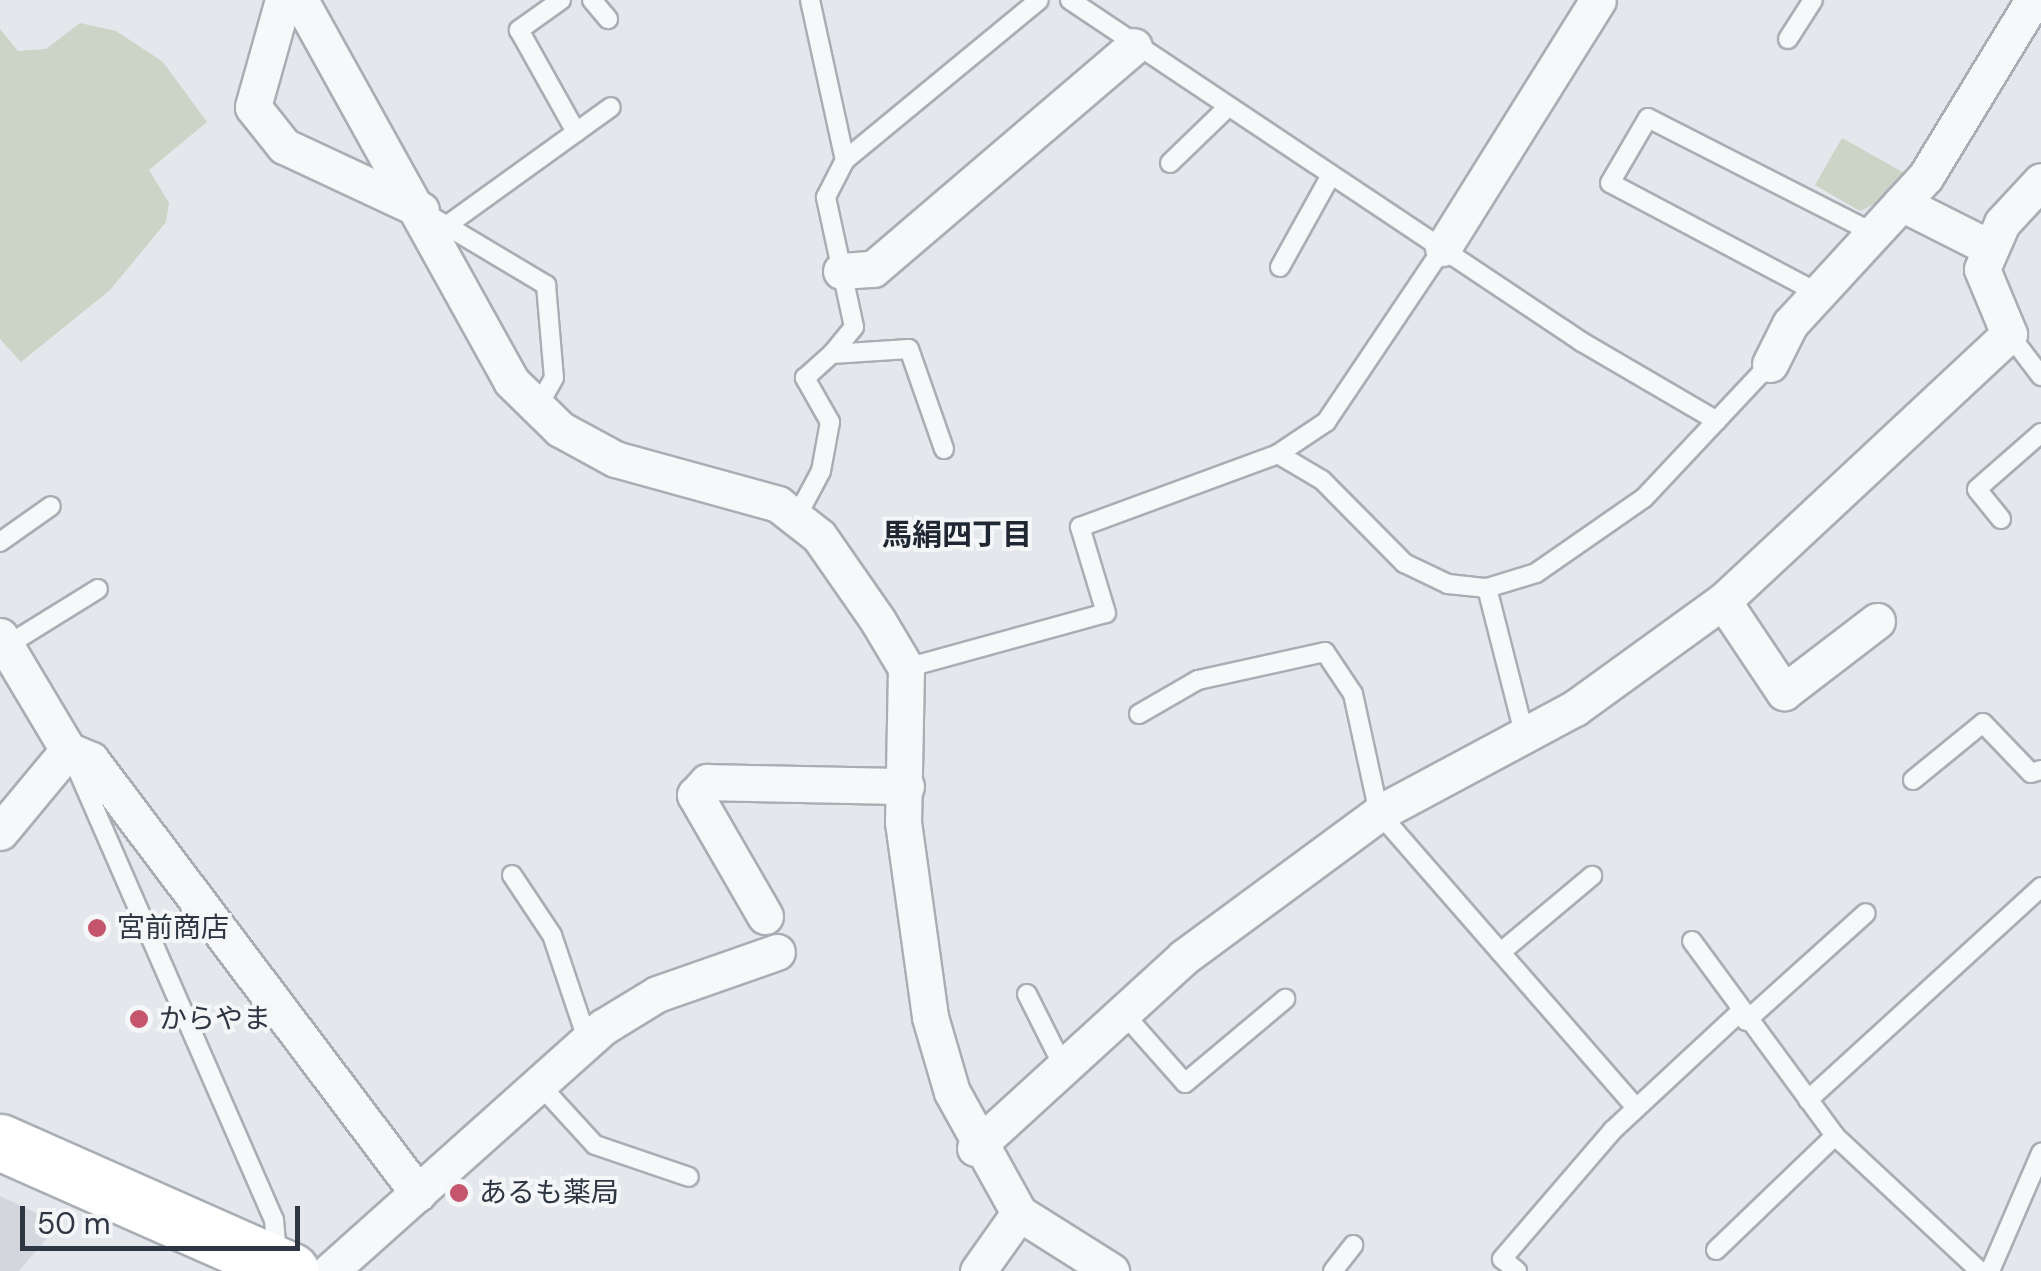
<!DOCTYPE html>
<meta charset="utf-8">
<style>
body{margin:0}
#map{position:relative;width:2041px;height:1271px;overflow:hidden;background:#e4e7eb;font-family:"DM Sans","Noto Sans JP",sans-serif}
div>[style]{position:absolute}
.built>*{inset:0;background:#d3d7dd}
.green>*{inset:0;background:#cbd4c6}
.roads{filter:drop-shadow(2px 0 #a9aeb5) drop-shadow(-2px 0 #a9aeb5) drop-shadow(0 2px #a9aeb5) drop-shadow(0 -2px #a9aeb5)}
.lane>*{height:18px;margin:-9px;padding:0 9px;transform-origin:9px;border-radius:9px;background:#f7f8f9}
.street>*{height:35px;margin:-17.5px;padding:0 17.5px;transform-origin:17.5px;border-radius:17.5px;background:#f7f8f9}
.primary>*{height:55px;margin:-27.5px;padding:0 27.5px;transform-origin:27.5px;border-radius:27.5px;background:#fff}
.dots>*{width:28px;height:28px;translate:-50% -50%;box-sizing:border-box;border:5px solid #f4f6f8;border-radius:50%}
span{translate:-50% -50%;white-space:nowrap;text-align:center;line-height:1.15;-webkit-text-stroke:8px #f4f6f8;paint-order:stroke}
.poi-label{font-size:28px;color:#2d3642}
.left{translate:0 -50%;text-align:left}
.neighbourhood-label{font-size:30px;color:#1f2733;font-weight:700}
.scale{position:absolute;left:20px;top:1206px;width:280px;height:45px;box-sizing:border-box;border:5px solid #2d3642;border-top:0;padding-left:12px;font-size:30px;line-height:35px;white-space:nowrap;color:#2d3642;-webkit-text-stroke:8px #f4f6f8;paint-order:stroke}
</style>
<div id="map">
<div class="built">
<i style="clip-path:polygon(0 1196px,59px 1224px,19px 1271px,0 1271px)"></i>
</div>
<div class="green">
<i style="clip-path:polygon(80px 23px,116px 31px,163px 62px,207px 122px,149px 170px,169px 203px,166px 222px,110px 290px,21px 362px,0 339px,0 29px,18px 51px,46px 49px)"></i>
<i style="clip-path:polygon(1842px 138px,1906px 174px,1890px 197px,1860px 211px,1815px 185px)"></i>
</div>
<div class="roads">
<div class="lane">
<i style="left:561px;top:0;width:52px;rotate:144.5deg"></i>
<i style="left:519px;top:30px;width:117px;rotate:60.8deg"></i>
<i style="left:592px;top:0;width:25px;rotate:50deg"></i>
<i style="left:810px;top:0;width:164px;rotate:77.7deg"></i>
<i style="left:1070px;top:0;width:616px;rotate:33.74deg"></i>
<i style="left:1582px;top:342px;width:156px;rotate:30.3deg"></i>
<i style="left:1788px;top:39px;width:46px;rotate:-57.3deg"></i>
<i style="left:1170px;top:163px;width:81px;rotate:-44deg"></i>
<i style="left:427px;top:214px;width:139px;rotate:30.8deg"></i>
<i style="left:546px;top:285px;width:93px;rotate:85.1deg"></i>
<i style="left:554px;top:378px;width:34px;rotate:120deg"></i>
<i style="left:446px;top:226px;width:203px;rotate:-35.8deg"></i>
<i style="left:1280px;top:267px;width:105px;rotate:-61deg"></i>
<i style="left:1818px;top:293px;width:235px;rotate:-152.1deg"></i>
<i style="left:1610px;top:183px;width:75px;rotate:-59.7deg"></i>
<i style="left:1648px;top:118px;width:251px;rotate:27deg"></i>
<i style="left:2009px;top:334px;width:53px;rotate:52.7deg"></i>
<i style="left:832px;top:354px;width:35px;rotate:-51deg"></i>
<i style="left:854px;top:327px;width:133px;rotate:-102.2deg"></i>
<i style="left:826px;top:197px;width:42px;rotate:-62.8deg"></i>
<i style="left:845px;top:160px;width:251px;rotate:-39.5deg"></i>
<i style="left:1278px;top:454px;width:58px;rotate:-33.7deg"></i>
<i style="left:1326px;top:422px;width:210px;rotate:-56.1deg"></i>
<i style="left:796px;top:518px;width:53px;rotate:-62deg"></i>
<i style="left:821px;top:471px;width:50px;rotate:-79.6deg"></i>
<i style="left:830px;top:422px;width:51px;rotate:-119.6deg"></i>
<i style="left:805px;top:378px;width:36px;rotate:-42deg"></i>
<i style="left:832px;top:354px;width:77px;rotate:-3.7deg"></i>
<i style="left:909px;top:349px;width:106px;rotate:70.7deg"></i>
<i style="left:2001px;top:519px;width:38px;rotate:-129deg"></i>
<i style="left:1977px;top:489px;width:85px;rotate:-41.2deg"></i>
<i style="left:0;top:542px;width:62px;rotate:-35.2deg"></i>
<i style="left:1487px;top:588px;width:150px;rotate:75.7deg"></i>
<i style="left:6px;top:646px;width:108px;rotate:-31.8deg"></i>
<i style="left:906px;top:668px;width:207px;rotate:-15.4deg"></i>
<i style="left:1106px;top:613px;width:90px;rotate:-106.8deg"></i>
<i style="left:1080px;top:527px;width:211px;rotate:-20.2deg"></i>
<i style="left:1278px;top:454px;width:51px;rotate:30.6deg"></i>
<i style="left:1322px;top:480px;width:117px;rotate:45.3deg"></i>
<i style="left:1404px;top:563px;width:49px;rotate:25.5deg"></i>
<i style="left:1448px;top:584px;width:39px;rotate:6deg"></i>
<i style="left:1487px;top:588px;width:51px;rotate:-17deg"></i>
<i style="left:1536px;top:573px;width:131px;rotate:-34.8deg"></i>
<i style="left:1644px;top:498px;width:184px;rotate:-46.8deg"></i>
<i style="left:1139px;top:714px;width:68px;rotate:-30deg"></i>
<i style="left:1198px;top:680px;width:130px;rotate:-12.4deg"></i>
<i style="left:1325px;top:652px;width:50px;rotate:56.3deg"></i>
<i style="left:1353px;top:694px;width:122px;rotate:77.7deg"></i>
<i style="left:1379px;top:813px;width:389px;rotate:48.9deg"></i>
<i style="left:71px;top:755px;width:507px;rotate:66.42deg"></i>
<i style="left:274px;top:1220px;width:36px;rotate:85deg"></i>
<i style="left:1913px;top:780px;width:90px;rotate:-39.2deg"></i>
<i style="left:1983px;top:723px;width:69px;rotate:46.2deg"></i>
<i style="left:2031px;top:773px;width:10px;rotate:-17deg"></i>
<i style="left:512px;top:875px;width:72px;rotate:56.3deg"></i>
<i style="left:552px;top:935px;width:113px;rotate:71.4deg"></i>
<i style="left:1692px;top:941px;width:242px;rotate:53.7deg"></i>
<i style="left:1835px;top:1136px;width:198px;rotate:43deg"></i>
<i style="left:1501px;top:952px;width:119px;rotate:-39.9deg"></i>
<i style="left:1027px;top:994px;width:78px;rotate:63.4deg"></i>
<i style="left:1124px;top:1014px;width:92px;rotate:48.5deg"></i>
<i style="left:1185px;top:1083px;width:131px;rotate:-40deg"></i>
<i style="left:1746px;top:1021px;width:161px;rotate:-42deg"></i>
<i style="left:540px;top:1085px;width:81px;rotate:47.5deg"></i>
<i style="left:595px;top:1145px;width:99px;rotate:18.8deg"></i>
<i style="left:1808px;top:1100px;width:316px;rotate:-42.4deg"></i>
<i style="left:1716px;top:1250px;width:165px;rotate:-43.8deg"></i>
<i style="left:1333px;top:1271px;width:33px;rotate:-52deg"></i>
<i style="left:1517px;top:1271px;width:19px;rotate:-141deg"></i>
<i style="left:1502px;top:1259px;width:170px;rotate:-49.3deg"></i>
<i style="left:1613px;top:1130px;width:171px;rotate:-42.9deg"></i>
<i style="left:1990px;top:1271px;width:129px;rotate:-66.6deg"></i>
</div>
<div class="street">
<i style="left:283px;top:0;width:111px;rotate:105.7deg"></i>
<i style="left:253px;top:107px;width:50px;rotate:51.5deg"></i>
<i style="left:284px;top:146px;width:151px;rotate:25deg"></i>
<i style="left:300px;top:0;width:436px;rotate:61deg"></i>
<i style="left:511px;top:381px;width:69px;rotate:44.4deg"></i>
<i style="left:560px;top:429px;width:63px;rotate:28.6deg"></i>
<i style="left:615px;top:459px;width:169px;rotate:15.4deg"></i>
<i style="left:778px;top:504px;width:52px;rotate:38deg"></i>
<i style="left:819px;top:536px;width:103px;rotate:55.2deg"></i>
<i style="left:878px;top:621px;width:55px;rotate:59.2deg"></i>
<i style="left:906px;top:668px;width:154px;rotate:91.1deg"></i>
<i style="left:903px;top:822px;width:197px;rotate:82.1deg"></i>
<i style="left:930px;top:1017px;width:78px;rotate:73.7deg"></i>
<i style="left:952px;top:1092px;width:138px;rotate:61deg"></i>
<i style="left:1019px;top:1213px;width:109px;rotate:32.2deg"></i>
<i style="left:1901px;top:203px;width:97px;rotate:26.8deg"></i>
<i style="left:1443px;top:248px;width:292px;rotate:-58deg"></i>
<i style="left:841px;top:271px;width:32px;rotate:-4deg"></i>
<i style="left:873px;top:269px;width:343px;rotate:-40.5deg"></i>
<i style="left:1770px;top:364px;width:45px;rotate:-63.4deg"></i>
<i style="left:1790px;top:324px;width:201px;rotate:-47.4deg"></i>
<i style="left:1926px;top:176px;width:206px;rotate:-58.7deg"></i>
<i style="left:1723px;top:601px;width:110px;rotate:56.2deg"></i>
<i style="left:1784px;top:692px;width:117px;rotate:-37.4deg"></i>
<i style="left:0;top:636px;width:133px;rotate:59.2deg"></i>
<i style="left:68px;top:750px;width:25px;rotate:23deg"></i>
<i style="left:91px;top:760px;width:543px;rotate:52.94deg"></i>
<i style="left:0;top:832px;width:107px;rotate:-50.3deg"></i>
<i style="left:765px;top:916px;width:140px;rotate:-120deg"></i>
<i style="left:695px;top:795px;width:18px;rotate:-47deg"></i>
<i style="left:707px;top:782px;width:199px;rotate:1.2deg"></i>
<i style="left:975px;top:1148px;width:283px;rotate:-42.4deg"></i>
<i style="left:1184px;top:957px;width:242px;rotate:-36.4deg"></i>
<i style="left:1379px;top:813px;width:222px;rotate:-28.2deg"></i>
<i style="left:1575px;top:708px;width:183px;rotate:-35.9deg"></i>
<i style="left:1723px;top:601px;width:391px;rotate:-43deg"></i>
<i style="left:2009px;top:334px;width:70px;rotate:-112.6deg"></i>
<i style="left:1982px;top:269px;width:50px;rotate:-66.5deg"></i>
<i style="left:2002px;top:223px;width:57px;rotate:-47.1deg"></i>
<i style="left:330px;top:1271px;width:366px;rotate:-41.8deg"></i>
<i style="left:603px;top:1027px;width:63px;rotate:-31.4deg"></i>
<i style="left:657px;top:994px;width:127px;rotate:-19.3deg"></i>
<i style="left:978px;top:1271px;width:71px;rotate:-54.7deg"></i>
</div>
<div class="primary">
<i style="left:0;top:1142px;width:318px;rotate:23.9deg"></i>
</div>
</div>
<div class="dots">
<i style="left:97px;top:928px;background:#c5546d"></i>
<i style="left:139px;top:1019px;background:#c5546d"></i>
<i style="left:459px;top:1193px;background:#c5546d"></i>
</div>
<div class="poi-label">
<span class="left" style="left:117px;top:928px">宮前商店</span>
<span class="left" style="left:159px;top:1019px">からやま</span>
<span class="left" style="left:479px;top:1193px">あるも薬局</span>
</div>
<div class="neighbourhood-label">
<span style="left:957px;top:535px">馬絹四丁目</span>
</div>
<div class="scale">50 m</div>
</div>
